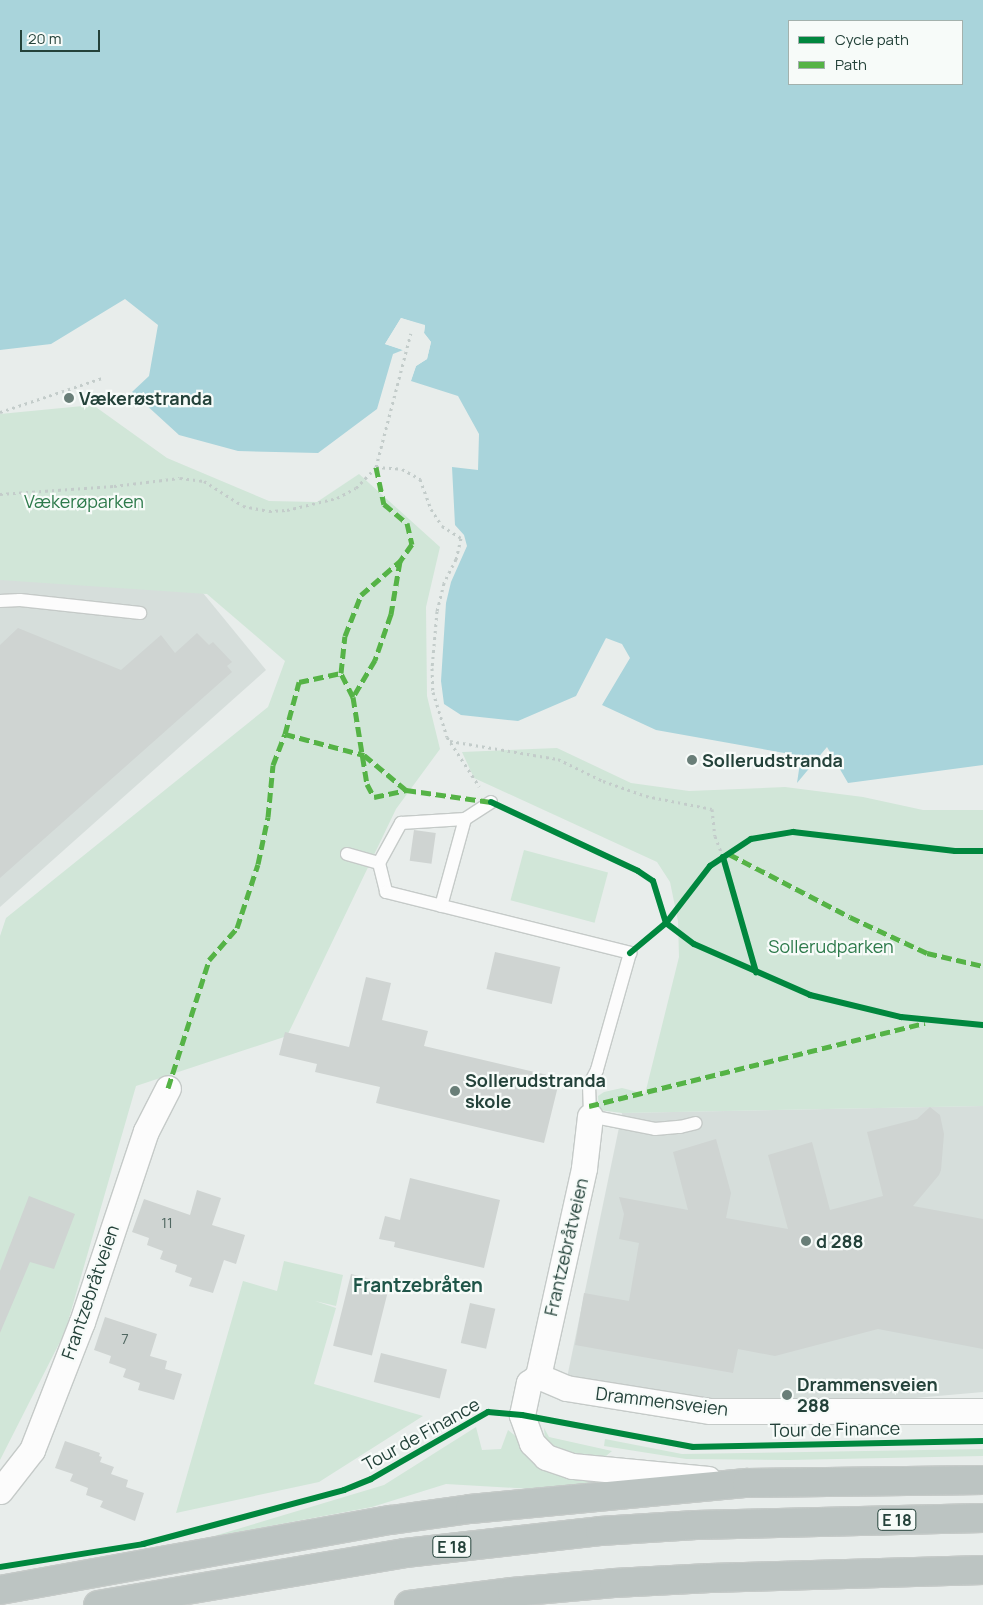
<!DOCTYPE html>
<meta charset="utf-8">
<style>
body{margin:0}
#map{position:relative;width:983px;height:1605px;overflow:hidden;background:#e8edeb;font-family:Manrope,sans-serif}
div>[style]{position:absolute}
.built>*{inset:0;background:#d6dedb}
.green>*{inset:0;background:#d1e6d8;transform-origin:0 0}
.water>*{inset:0;background:#a9d4db}
.pier>*{inset:0;background:#e8edeb}
.building>*{inset:0;background:#cfd4d2;transform-origin:0 0}
.path>*{height:3px;margin-top:-1.5px;transform-origin:0;background:repeating-linear-gradient(90deg,#c3ccca 0 2.5px,transparent 0 6.5px)}
.roads{filter:drop-shadow(1px 0 #c5cac8) drop-shadow(-1px 0 #c5cac8) drop-shadow(0 1px #c5cac8) drop-shadow(0 -1px #c5cac8)}
.lane>*{height:12px;margin:-6px;padding:0 6px;transform-origin:6px;border-radius:6px;background:#fcfcfc}
.street>*{height:25px;margin:-12.5px;padding:0 12.5px;transform-origin:12.5px;border-radius:12.5px;background:#fcfcfc}
.highway>*{height:28px;margin:-14px;padding:0 14px;transform-origin:14px;border-radius:14px;background:#bcc4c2}
.quiet>*{height:5px;margin-top:-2.5px;transform-origin:0;background:repeating-linear-gradient(90deg,#55b346 0 10px,transparent 0 15px)}
.cycleway>*{height:6px;margin:-3px;padding:0 3px;transform-origin:3px;border-radius:3px;background:#00873e}
.dots>*{width:14px;height:14px;translate:-50% -50%;box-sizing:border-box;border:2px solid #f7fbf9;border-radius:50%}
span{translate:-50% -50%;white-space:nowrap;text-align:center;line-height:1.15;-webkit-text-stroke:4.5px #f7fbf9;paint-order:stroke}
.number-label{font-size:15px;color:#506761}
.number-label span{-webkit-text-stroke-width:0}
.shield-label span{padding:1px 4px;background:#f7fbf9;border:1px solid;border-radius:4px;-webkit-text-stroke-width:0}
.shield-label{font-size:16px;color:#24423a;font-weight:700}
.poi-label{font-size:18px;color:#24423a;font-weight:700}
.left{translate:0 -50%;text-align:left}
.park-label{font-size:18px;color:#2d7a4b}
.street-label{font-size:18px;color:#24423a}
.neighbourhood-label{font-size:19px;color:#1f5548;font-weight:700}
.legend{position:absolute;left:788px;top:20px;width:175px;height:65px;box-sizing:border-box;background:#f7fbf9;border:1px solid #a3b1ad;margin:0;padding:6px 9px;list-style:none;font-size:15px;color:#24423a}
.legend li{display:flex;align-items:center;gap:10px;height:25px}
.legend b{width:25px;border:1px solid #a3b1ad}
.scale{position:absolute;left:20px;top:30px;width:80px;height:22px;box-sizing:border-box;border:2px solid #24423a;border-top:0;padding-left:6px;font-size:15px;line-height:18px;white-space:nowrap;color:#24423a;-webkit-text-stroke:4px #f7fbf9;paint-order:stroke}
</style>
<div id="map">
<div class="built">
<i style="clip-path:polygon(0 471px,167px 549px,266px 670px,0 907px)"></i>
<i style="clip-path:polygon(983px 1106px,983px 1392px,699px 1417px,563px 1397px,622px 1113px)"></i>
</div>
<div class="green">
<i style="clip-path:polygon(93px 405px,167px 458px,269px 501px,317px 502px,359px 474px,440px 547px,426px 607px,427px 696px,440px 749px,396px 809px,287px 1036px,136px 1086px,65px 1332px,0 1460px,0 936px,6px 918px,268px 707px,285px 661px,207px 594px,0 580px,0 414px)"></i>
<i style="clip-path:polygon(557px 748px,631px 783px,689px 791px,785px 787px,863px 797px,923px 810px,983px 810px,983px 1106px,622px 1113px,599px 1110px,598px 1096px,604px 1092px,622px 1088px,645px 1094px,679px 957px,678px 921px,670px 882px,657px 862px,474px 778px,462px 752px)"></i>
<i style="left:524px;top:850px;width:87px;height:52px;rotate:15deg"></i>
<i style="clip-path:polygon(284px 1261px,343px 1275px,336px 1306px,315px 1301px,336px 1308px,314px 1384px,423px 1416px,319px 1482px,176px 1513px,243px 1281px,277px 1291px)"></i>
<i style="clip-path:polygon(476px 1427px,482px 1450px,501px 1449px,508px 1430px,563px 1474px,669px 1482px,550px 1490px,446px 1484px,372px 1507px,211px 1537px,384px 1485px)"></i>
<i style="clip-path:polygon(544px 1428px,549px 1437px,612px 1451px,606px 1456px,589px 1458px,565px 1454px,545px 1440px)"></i>
<i style="clip-path:polygon(605px 1439px,682px 1454px,983px 1449px,983px 1456px,789px 1460px,686px 1459px,604px 1446px)"></i>
</div>
<div class="water">
<i style="clip-path:polygon(evenodd,0 0,983px 0,983px 765px,848px 783px,827px 747px,797px 783px,801px 756px,656px 730px,602px 705px,630px 658px,622px 644px,606px 638px,576px 696px,518px 721px,461px 715px,444px 704px,441px 681px,446px 603px,451px 582px,467px 546px,464px 535px,455px 525px,452px 467px,478px 470px,479px 434px,458px 396px,411px 381px,416px 366px,427px 359px,431px 342px,424px 333px,425px 325px,401px 318px,385px 344px,403px 350px,393px 354px,377px 409px,318px 453px,238px 451px,179px 435px,132px 392px,149px 376px,158px 325px,125px 299px,51px 344px,0 350px,0 0,789px 21px,962px 21px,962px 84px,789px 84px,789px 21px)"></i>
</div>
<div class="pier">
<i style="clip-path:polygon(401px 318px,425px 326px,424px 333px,431px 342px,427px 359px,416px 366px,410px 383px,409px 380px,414px 365px,425px 358px,429px 343px,421px 334px,422px 327px,402px 321px,389px 343px,404px 348px,405px 351px,402px 353px,403px 350px,385px 344px)"></i>
</div>
<div class="building">
<i style="clip-path:polygon(18px 628px,121px 670px,161px 635px,175px 653px,197px 633px,209px 645px,213px 642px,232px 662px,227px 666px,232px 672px,0 878px,0 645px)"></i>
<i style="left:414px;top:830px;width:22px;height:31px;rotate:8deg"></i>
<i style="left:495px;top:952px;width:67px;height:38px;rotate:13deg"></i>
<i style="clip-path:polygon(366px 977px,391px 983px,382px 1020px,428px 1031px,424px 1046px,560px 1078px,544px 1143px,376px 1103px,380px 1087px,315px 1072px,317px 1064px,279px 1055px,285px 1032px,349px 1047px)"></i>
<i style="clip-path:polygon(930px 1107px,940px 1115px,944px 1134px,941px 1170px,939px 1175px,913px 1206px,983px 1219px,983px 1349px,878px 1329px,775px 1356px,738px 1349px,733px 1373px,575px 1345px,584px 1293px,629px 1301px,639px 1243px,619px 1239px,624px 1214px,619px 1197px,688px 1210px,673px 1152px,716px 1139px,731px 1193px,726px 1218px,788px 1229px,768px 1155px,812px 1142px,830px 1210px,883px 1196px,867px 1132px,917px 1119px)"></i>
<i style="clip-path:polygon(410px 1178px,500px 1200px,484px 1268px,394px 1247px,395px 1242px,379px 1239px,385px 1216px,400px 1220px)"></i>
<i style="clip-path:polygon(197px 1190px,221px 1198px,212px 1225px,245px 1235px,236px 1264px,224px 1260px,213px 1293px,189px 1286px,192px 1278px,175px 1272px,177px 1265px,160px 1259px,163px 1251px,147px 1245px,149px 1238px,132px 1232px,144px 1199px,190px 1215px)"></i>
<i style="clip-path:polygon(29px 1196px,75px 1214px,54px 1269px,30px 1262px,0 1333px,0 1271px)"></i>
<i style="left:351px;top:1274px;width:40px;height:74px;rotate:14deg"></i>
<i style="left:470px;top:1303px;width:26px;height:41px;rotate:13deg"></i>
<i style="clip-path:polygon(105px 1317px,157px 1334px,150px 1356px,167px 1361px,165px 1369px,182px 1374px,174px 1400px,138px 1390px,140px 1383px,123px 1377px,126px 1369px,109px 1363px,111px 1356px,94px 1350px)"></i>
<i style="left:381px;top:1353px;width:68px;height:30px;rotate:14deg"></i>
<i style="clip-path:polygon(65px 1441px,100px 1453px,99px 1456px,102px 1457px,100px 1462px,114px 1467px,111px 1474px,128px 1480px,126px 1487px,144px 1493px,135px 1521px,100px 1507px,103px 1501px,86px 1495px,88px 1488px,70px 1481px,73px 1474px,55px 1468px)"></i>
</div>
<div class="path">
<i style="left:0;top:412px;width:108px;rotate:-18.4deg"></i>
<i style="left:376px;top:467px;width:26px;rotate:4deg"></i>
<i style="left:402px;top:469px;width:21px;rotate:29deg"></i>
<i style="left:420px;top:479px;width:32px;rotate:70deg"></i>
<i style="left:431px;top:509px;width:20px;rotate:57deg"></i>
<i style="left:442px;top:526px;width:22px;rotate:32deg"></i>
<i style="left:461px;top:538px;width:22px;rotate:103deg"></i>
<i style="left:456px;top:559px;width:27px;rotate:117deg"></i>
<i style="left:444px;top:583px;width:29px;rotate:104deg"></i>
<i style="left:437px;top:611px;width:57px;rotate:95deg"></i>
<i style="left:432px;top:668px;width:24px;rotate:88deg"></i>
<i style="left:433px;top:692px;width:47px;rotate:72.7deg"></i>
<i style="left:447px;top:737px;width:59px;rotate:56.9deg"></i>
<i style="left:0;top:494px;width:114px;rotate:-4deg"></i>
<i style="left:114px;top:486px;width:66px;rotate:-6.9deg"></i>
<i style="left:180px;top:478px;width:24px;rotate:7deg"></i>
<i style="left:204px;top:481px;width:46px;rotate:32.7deg"></i>
<i style="left:243px;top:506px;width:26px;rotate:11deg"></i>
<i style="left:269px;top:511px;width:18px;rotate:-3deg"></i>
<i style="left:287px;top:510px;width:51px;rotate:-13.5deg"></i>
<i style="left:337px;top:498px;width:21px;rotate:-28deg"></i>
<i style="left:356px;top:488px;width:29px;rotate:-46deg"></i>
<i style="left:376px;top:467px;width:138px;rotate:-75.4deg"></i>
<i style="left:450px;top:741px;width:109px;rotate:9.5deg"></i>
<i style="left:558px;top:759px;width:50px;rotate:26.1deg"></i>
<i style="left:603px;top:781px;width:46px;rotate:19.2deg"></i>
<i style="left:646px;top:796px;width:67px;rotate:11.1deg"></i>
<i style="left:712px;top:809px;width:27px;rotate:84deg"></i>
<i style="left:715px;top:836px;width:22px;rotate:69deg"></i>
</div>
<div class="roads">
<div class="lane">
<i style="left:0;top:601px;width:20px;rotate:-3deg"></i>
<i style="left:20px;top:600px;width:121px;rotate:6.2deg"></i>
<i style="left:465px;top:819px;width:31px;rotate:-33deg"></i>
<i style="left:347px;top:854px;width:33px;rotate:16deg"></i>
<i style="left:379px;top:863px;width:30px;rotate:76deg"></i>
<i style="left:386px;top:892px;width:252px;rotate:14deg"></i>
<i style="left:630px;top:953px;width:122px;rotate:105.8deg"></i>
<i style="left:597px;top:1070px;width:17px;rotate:118deg"></i>
<i style="left:589px;top:1085px;width:31px;rotate:88deg"></i>
<i style="left:590px;top:1116px;width:66px;rotate:11.3deg"></i>
<i style="left:655px;top:1129px;width:25px;rotate:-5deg"></i>
<i style="left:680px;top:1127px;width:16px;rotate:-14deg"></i>
<i style="left:379px;top:863px;width:46px;rotate:-61.2deg"></i>
<i style="left:401px;top:823px;width:64px;rotate:-3.6deg"></i>
<i style="left:465px;top:819px;width:90px;rotate:105.4deg"></i>
</div>
<div class="street">
<i style="left:538px;top:1376px;width:213px;rotate:-77.5deg"></i>
<i style="left:584px;top:1168px;width:52px;rotate:-83.4deg"></i>
<i style="left:708px;top:1479px;width:137px;rotate:-174.5deg"></i>
<i style="left:572px;top:1466px;width:28px;rotate:-161deg"></i>
<i style="left:546px;top:1457px;width:20px;rotate:-135deg"></i>
<i style="left:532px;top:1443px;width:30px;rotate:-110deg"></i>
<i style="left:522px;top:1415px;width:33px;rotate:-78deg"></i>
<i style="left:529px;top:1383px;width:11px;rotate:-38deg"></i>
<i style="left:538px;top:1376px;width:30px;rotate:23deg"></i>
<i style="left:566px;top:1388px;width:146px;rotate:9.1deg"></i>
<i style="left:710px;top:1411px;width:273px"></i>
<i style="left:0;top:1491px;width:52px;rotate:-52deg"></i>
<i style="left:32px;top:1450px;width:137px;rotate:-68.7deg"></i>
<i style="left:82px;top:1322px;width:201px;rotate:-71.5deg"></i>
<i style="left:146px;top:1131px;width:48px;rotate:-62.9deg"></i>
</div>
<div class="highway">
<i style="left:0;top:1590px;width:397px;rotate:-10.2deg"></i>
<i style="left:391px;top:1520px;width:80px;rotate:-7.9deg"></i>
<i style="left:470px;top:1509px;width:278px;rotate:-5.4deg"></i>
<i style="left:747px;top:1483px;width:236px;rotate:-0.7deg"></i>
<i style="left:98px;top:1605px;width:311px;rotate:-9.6deg"></i>
<i style="left:405px;top:1553px;width:196px;rotate:-6.4deg"></i>
<i style="left:600px;top:1531px;width:96px;rotate:-3.6deg"></i>
<i style="left:696px;top:1525px;width:287px;rotate:-1.4deg"></i>
<i style="left:409px;top:1605px;width:104px;rotate:-7.2deg"></i>
<i style="left:512px;top:1592px;width:102px;rotate:-5deg"></i>
<i style="left:614px;top:1583px;width:96px;rotate:-3deg"></i>
<i style="left:710px;top:1578px;width:273px;rotate:-1.7deg"></i>
</div>
</div>
<div class="quiet">
<i style="left:376px;top:467px;width:38px;rotate:78deg"></i>
<i style="left:384px;top:504px;width:30px;rotate:40deg"></i>
<i style="left:407px;top:523px;width:22px;rotate:77deg"></i>
<i style="left:412px;top:544px;width:21px;rotate:125deg"></i>
<i style="left:400px;top:561px;width:54px;rotate:99.6deg"></i>
<i style="left:391px;top:614px;width:49px;rotate:109.2deg"></i>
<i style="left:375px;top:660px;width:43px;rotate:120.7deg"></i>
<i style="left:353px;top:697px;width:88px;rotate:80.9deg"></i>
<i style="left:367px;top:784px;width:15px;rotate:62deg"></i>
<i style="left:374px;top:797px;width:33px;rotate:-12deg"></i>
<i style="left:406px;top:790px;width:86px;rotate:8deg"></i>
<i style="left:353px;top:697px;width:27px;rotate:-117deg"></i>
<i style="left:341px;top:673px;width:37px;rotate:-84deg"></i>
<i style="left:345px;top:636px;width:44px;rotate:-68.7deg"></i>
<i style="left:361px;top:595px;width:52px;rotate:-41.1deg"></i>
<i style="left:285px;top:734px;width:82px;rotate:14.9deg"></i>
<i style="left:364px;top:755px;width:55px;rotate:39.8deg"></i>
<i style="left:729px;top:854px;width:136px;rotate:27.5deg"></i>
<i style="left:850px;top:917px;width:85px;rotate:25.1deg"></i>
<i style="left:927px;top:953px;width:57px;rotate:13.1deg"></i>
<i style="left:168px;top:1088px;width:134px;rotate:-72.2deg"></i>
<i style="left:209px;top:960px;width:43px;rotate:-48.8deg"></i>
<i style="left:237px;top:928px;width:67px;rotate:-71.8deg"></i>
<i style="left:258px;top:864px;width:48px;rotate:-78deg"></i>
<i style="left:268px;top:817px;width:52px;rotate:-84.5deg"></i>
<i style="left:273px;top:765px;width:33px;rotate:-69deg"></i>
<i style="left:285px;top:734px;width:54px;rotate:-74.9deg"></i>
<i style="left:299px;top:682px;width:43px;rotate:-12.1deg"></i>
<i style="left:589px;top:1106px;width:346px;rotate:-13.9deg"></i>
</div>
<div class="cycleway">
<i style="left:491px;top:802px;width:162px;rotate:25.1deg"></i>
<i style="left:638px;top:871px;width:18px;rotate:34deg"></i>
<i style="left:653px;top:881px;width:44px;rotate:72.8deg"></i>
<i style="left:666px;top:923px;width:35px;rotate:37deg"></i>
<i style="left:694px;top:944px;width:127px;rotate:23.7deg"></i>
<i style="left:810px;top:995px;width:94px;rotate:13.6deg"></i>
<i style="left:901px;top:1017px;width:82px;rotate:5.6deg"></i>
<i style="left:723px;top:857px;width:120px;rotate:74deg"></i>
<i style="left:630px;top:953px;width:47px;rotate:-39.8deg"></i>
<i style="left:666px;top:923px;width:72px;rotate:-52.3deg"></i>
<i style="left:710px;top:866px;width:49px;rotate:-33.4deg"></i>
<i style="left:751px;top:839px;width:43px;rotate:-9.5deg"></i>
<i style="left:793px;top:832px;width:163px;rotate:6.7deg"></i>
<i style="left:955px;top:851px;width:28px"></i>
<i style="left:0;top:1567px;width:145px;rotate:-9.1deg"></i>
<i style="left:143px;top:1544px;width:208px;rotate:-15deg"></i>
<i style="left:344px;top:1490px;width:29px;rotate:-22deg"></i>
<i style="left:371px;top:1479px;width:135px;rotate:-29.8deg"></i>
<i style="left:488px;top:1412px;width:34px;rotate:5deg"></i>
<i style="left:522px;top:1415px;width:174px;rotate:10.6deg"></i>
<i style="left:693px;top:1447px;width:290px;rotate:-1.2deg"></i>
</div>
<div class="dots">
<i style="left:69px;top:398px;background:#697e78"></i>
<i style="left:692px;top:760px;background:#697e78"></i>
<i style="left:455px;top:1091px;background:#697e78"></i>
<i style="left:806px;top:1241px;background:#697e78"></i>
<i style="left:787px;top:1395px;background:#697e78"></i>
</div>
<div class="number-label">
<span style="left:167px;top:1223px">11</span>
<span style="left:125px;top:1339px">7</span>
</div>
<div class="shield-label">
<span style="left:897px;top:1520px">E 18</span>
<span style="left:452px;top:1547px">E 18</span>
</div>
<div class="poi-label">
<span class="left" style="left:79px;top:398px">Vækerøstranda</span>
<span class="left" style="left:702px;top:760px">Sollerudstranda</span>
<span class="left" style="left:465px;top:1091px">Sollerudstranda<br>skole</span>
<span class="left" style="left:816px;top:1241px">d 288</span>
<span class="left" style="left:797px;top:1395px">Drammensveien<br>288</span>
</div>
<div class="park-label">
<span style="left:84px;top:501px">Vækerøparken</span>
<span style="left:831px;top:946px">Sollerudparken</span>
</div>
<div class="street-label">
<span style="left:566px;top:1247px;rotate:-77deg">Frantzebråtveien</span>
<span style="left:90px;top:1292px;rotate:-71deg">Frantzebråtveien</span>
<span style="left:662px;top:1401px;rotate:7deg">Drammensveien</span>
<span style="left:835px;top:1429px;rotate:-1deg">Tour de Finance</span>
<span style="left:421px;top:1434px;rotate:-29deg">Tour de Finance</span>
</div>
<div class="neighbourhood-label">
<span style="left:418px;top:1286px">Frantzebråten</span>
</div>
<ul class="legend">
<li><b style="height:6px;background:#00873e"></b>Cycle path</li>
<li><b style="height:6px;background:#55b346"></b>Path</li>
</ul>
<div class="scale">20 m</div>
</div>
